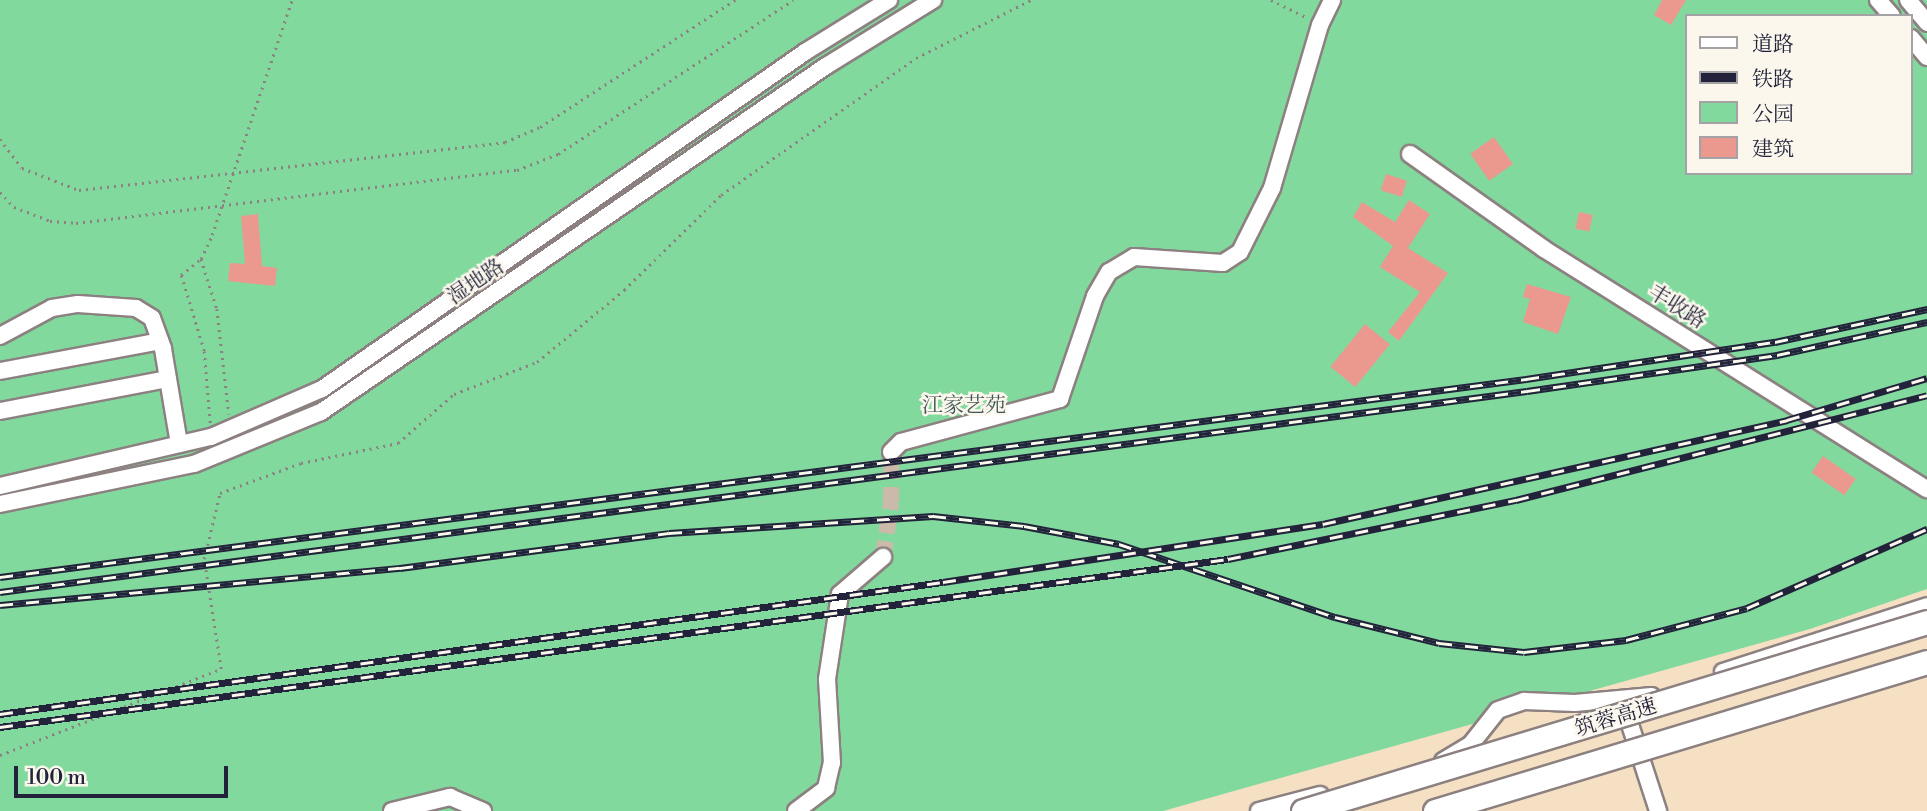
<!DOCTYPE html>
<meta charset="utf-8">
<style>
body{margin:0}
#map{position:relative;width:1927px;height:811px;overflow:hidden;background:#f5e0c4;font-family:"Libre Bodoni","Noto Serif SC",serif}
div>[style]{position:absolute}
.green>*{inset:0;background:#82d99d}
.building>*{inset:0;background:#eb998f;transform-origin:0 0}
.minor-tunnel>*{height:16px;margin-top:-8px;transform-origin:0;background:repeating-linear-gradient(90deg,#cbbaa9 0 16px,transparent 0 24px)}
.path>*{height:2.5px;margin-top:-1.25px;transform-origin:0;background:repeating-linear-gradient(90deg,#8c8180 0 2px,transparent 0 7px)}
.roads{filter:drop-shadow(2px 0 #8c8180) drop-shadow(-2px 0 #8c8180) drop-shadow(0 2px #8c8180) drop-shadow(0 -2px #8c8180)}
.minor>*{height:16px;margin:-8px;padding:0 8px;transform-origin:8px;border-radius:8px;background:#fff}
.rail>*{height:7px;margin-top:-3.5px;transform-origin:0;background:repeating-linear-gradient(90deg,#fbf7ec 0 13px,#22223b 0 26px);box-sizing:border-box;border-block:2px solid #22223b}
.bridges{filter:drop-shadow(2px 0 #8c8180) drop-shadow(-2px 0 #8c8180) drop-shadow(0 2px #8c8180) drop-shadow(0 -2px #8c8180)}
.highway-bridge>*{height:23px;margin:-11.5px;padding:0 11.5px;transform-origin:11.5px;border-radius:11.5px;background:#fff}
span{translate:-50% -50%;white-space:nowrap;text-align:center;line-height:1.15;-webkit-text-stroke:5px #fbf7ec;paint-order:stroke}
.street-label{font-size:21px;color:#22223b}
.park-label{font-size:21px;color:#3f5958}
.legend{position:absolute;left:1685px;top:14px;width:228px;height:161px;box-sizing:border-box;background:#fbf7ec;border:2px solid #a4a2a5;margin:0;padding:9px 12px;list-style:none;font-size:21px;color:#22223b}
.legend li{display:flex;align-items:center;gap:14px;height:35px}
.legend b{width:35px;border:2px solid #a4a2a5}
.scale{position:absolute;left:14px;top:766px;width:214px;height:32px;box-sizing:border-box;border:4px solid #22223b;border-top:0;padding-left:9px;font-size:21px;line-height:24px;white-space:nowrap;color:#22223b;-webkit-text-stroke:5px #fbf7ec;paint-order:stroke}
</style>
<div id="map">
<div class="green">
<i style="clip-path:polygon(evenodd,0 0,1927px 0,1927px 589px,1810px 629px,1163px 811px,0 811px,0 0,1687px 16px,1911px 16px,1911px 173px,1687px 173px,1687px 16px)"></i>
</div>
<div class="building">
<i style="clip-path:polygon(1662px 0,1686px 0,1671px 25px,1654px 15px)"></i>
<i style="left:1494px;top:137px;width:33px;height:29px;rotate:55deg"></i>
<i style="left:1386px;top:174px;width:22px;height:17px;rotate:18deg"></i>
<i style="clip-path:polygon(1409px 200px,1430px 214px,1408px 248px,1448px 273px,1399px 341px,1388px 332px,1420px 292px,1380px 267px,1393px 246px,1353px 217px,1362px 202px,1395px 222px)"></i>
<i style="left:1579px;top:212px;width:14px;height:17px;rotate:12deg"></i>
<i style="clip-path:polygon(258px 214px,262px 266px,277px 268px,275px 286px,228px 281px,230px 263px,245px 264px,241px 216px)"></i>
<i style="clip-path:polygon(1527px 284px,1571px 297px,1558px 334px,1523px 322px,1530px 299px,1523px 297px)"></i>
<i style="left:1365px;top:324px;width:32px;height:55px;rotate:39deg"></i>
<i style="left:1823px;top:456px;width:40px;height:20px;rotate:35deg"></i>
</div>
<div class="minor-tunnel">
<i style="left:883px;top:557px;width:55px;rotate:-81.6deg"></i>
<i style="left:891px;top:503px;width:51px;rotate:-90deg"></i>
</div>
<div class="path">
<i style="left:1271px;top:0;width:41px;rotate:25.9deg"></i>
<i style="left:0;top:139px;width:36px;rotate:53deg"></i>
<i style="left:22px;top:168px;width:61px;rotate:21.1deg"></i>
<i style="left:79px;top:190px;width:429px;rotate:-6.4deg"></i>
<i style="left:505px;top:142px;width:38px;rotate:-23deg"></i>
<i style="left:540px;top:127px;width:233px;rotate:-33.1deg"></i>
<i style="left:0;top:192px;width:21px;rotate:47deg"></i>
<i style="left:14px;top:207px;width:39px;rotate:21deg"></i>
<i style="left:50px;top:221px;width:26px;rotate:4deg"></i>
<i style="left:76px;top:223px;width:444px;rotate:-6.9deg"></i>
<i style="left:517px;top:170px;width:44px;rotate:-21.3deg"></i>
<i style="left:558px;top:154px;width:281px;rotate:-33.2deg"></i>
<i style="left:201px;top:259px;width:52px;rotate:72.3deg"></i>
<i style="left:217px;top:309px;width:106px;rotate:83.5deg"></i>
<i style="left:210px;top:423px;width:72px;rotate:-94.8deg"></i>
<i style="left:204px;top:351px;width:79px;rotate:-106.8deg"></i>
<i style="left:181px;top:275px;width:26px;rotate:-39deg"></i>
<i style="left:201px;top:259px;width:26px;rotate:-65deg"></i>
<i style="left:212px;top:235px;width:248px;rotate:-71.2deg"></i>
<i style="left:0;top:755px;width:237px;rotate:-21.3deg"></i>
<i style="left:221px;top:669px;width:111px;rotate:-98.8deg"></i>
<i style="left:204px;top:559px;width:68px;rotate:-76.4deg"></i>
<i style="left:220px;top:493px;width:86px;rotate:-20.3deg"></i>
<i style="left:301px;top:463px;width:99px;rotate:-11.7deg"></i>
<i style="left:398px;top:443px;width:74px;rotate:-41.2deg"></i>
<i style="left:454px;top:394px;width:89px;rotate:-21.1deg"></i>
<i style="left:537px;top:362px;width:113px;rotate:-39.6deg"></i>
<i style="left:624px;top:290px;width:136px;rotate:-44.4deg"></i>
<i style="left:721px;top:195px;width:238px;rotate:-35.1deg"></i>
<i style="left:916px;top:58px;width:129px;rotate:-26.8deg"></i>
</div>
<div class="roads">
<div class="minor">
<i style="left:1878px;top:0;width:21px;rotate:49deg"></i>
<i style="left:1908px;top:0;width:30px;rotate:50deg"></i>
<i style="left:1911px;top:38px;width:25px;rotate:50deg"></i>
<i style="left:1410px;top:154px;width:164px;rotate:35.3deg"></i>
<i style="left:1544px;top:249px;width:452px;rotate:32.1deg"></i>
<i style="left:0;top:336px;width:59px;rotate:-28.3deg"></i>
<i style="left:52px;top:308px;width:26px;rotate:-9deg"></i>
<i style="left:78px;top:304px;width:58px;rotate:3.9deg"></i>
<i style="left:136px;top:308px;width:19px;rotate:32deg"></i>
<i style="left:152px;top:318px;width:33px;rotate:70deg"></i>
<i style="left:163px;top:349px;width:96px;rotate:80.4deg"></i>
<i style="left:0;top:371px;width:163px;rotate:-10.6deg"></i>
<i style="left:0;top:411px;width:171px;rotate:-10.8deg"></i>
<i style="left:891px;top:452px;width:14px;rotate:-45deg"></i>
<i style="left:901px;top:442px;width:165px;rotate:-15.1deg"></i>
<i style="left:1060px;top:399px;width:109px;rotate:-71.2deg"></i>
<i style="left:1095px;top:296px;width:28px;rotate:-60deg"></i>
<i style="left:1109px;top:272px;width:29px;rotate:-31deg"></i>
<i style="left:1134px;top:257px;width:89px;rotate:3.9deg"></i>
<i style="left:1223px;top:263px;width:20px;rotate:-33deg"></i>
<i style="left:1240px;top:252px;width:72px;rotate:-63.4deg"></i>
<i style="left:1272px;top:188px;width:170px;rotate:-73.6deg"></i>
<i style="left:1320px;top:25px;width:28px;rotate:-64deg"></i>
<i style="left:0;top:486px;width:217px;rotate:-13.1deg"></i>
<i style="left:211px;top:437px;width:121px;rotate:-23.4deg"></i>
<i style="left:322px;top:389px;width:589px;rotate:-34.9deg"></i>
<i style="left:805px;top:52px;width:99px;rotate:-31.8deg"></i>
<i style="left:0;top:504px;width:198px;rotate:-11.7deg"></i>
<i style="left:194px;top:464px;width:137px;rotate:-22.3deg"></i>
<i style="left:321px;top:412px;width:612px;rotate:-34.42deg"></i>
<i style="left:826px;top:66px;width:126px;rotate:-31.7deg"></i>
<i style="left:1723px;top:672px;width:214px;rotate:-17.9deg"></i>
<i style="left:1623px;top:703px;width:114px;rotate:72deg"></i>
<i style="left:1443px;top:761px;width:33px;rotate:-31deg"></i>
<i style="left:1471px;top:744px;width:43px;rotate:-51.5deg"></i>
<i style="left:1498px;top:710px;width:28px;rotate:-19deg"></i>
<i style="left:1524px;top:701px;width:51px;rotate:2.2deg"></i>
<i style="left:1575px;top:703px;width:77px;rotate:-5.2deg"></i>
<i style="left:392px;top:811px;width:60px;rotate:-13.6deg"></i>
<i style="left:450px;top:797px;width:36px;rotate:23deg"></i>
<i style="left:796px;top:811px;width:38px;rotate:-37deg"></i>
<i style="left:826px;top:788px;width:26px;rotate:-77deg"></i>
<i style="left:832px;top:763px;width:84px;rotate:-93.4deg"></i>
<i style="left:827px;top:679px;width:86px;rotate:-81.3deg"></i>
<i style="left:840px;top:594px;width:57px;rotate:-40.7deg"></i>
<i style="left:1259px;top:811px;width:63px;rotate:-14.7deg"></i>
</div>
</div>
<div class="rail">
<i style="left:0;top:577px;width:1539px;rotate:-7.39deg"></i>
<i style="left:1526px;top:379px;width:252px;rotate:-8.5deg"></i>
<i style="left:1775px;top:342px;width:156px;rotate:-12.2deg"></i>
<i style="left:0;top:592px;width:1540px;rotate:-7.5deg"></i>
<i style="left:1527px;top:391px;width:253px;rotate:-8.2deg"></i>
<i style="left:1777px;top:355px;width:154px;rotate:-12.4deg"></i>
<i style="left:0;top:605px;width:402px;rotate:-5.3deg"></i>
<i style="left:400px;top:568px;width:271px;rotate:-7.4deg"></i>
<i style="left:669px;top:533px;width:265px;rotate:-3.7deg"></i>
<i style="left:933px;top:516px;width:92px;rotate:6.3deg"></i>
<i style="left:1024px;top:526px;width:97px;rotate:10.7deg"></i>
<i style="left:1119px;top:544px;width:228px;rotate:18.7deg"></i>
<i style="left:1335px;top:617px;width:107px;rotate:14deg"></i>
<i style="left:1439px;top:643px;width:85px;rotate:6deg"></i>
<i style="left:1524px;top:652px;width:103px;rotate:-6.7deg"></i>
<i style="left:1626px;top:640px;width:125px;rotate:-14.8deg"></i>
<i style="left:1747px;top:608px;width:197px;rotate:-23.7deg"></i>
<i style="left:0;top:714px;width:952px;rotate:-7.97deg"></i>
<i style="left:943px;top:582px;width:384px;rotate:-8.7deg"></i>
<i style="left:1323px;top:524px;width:476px;rotate:-12.6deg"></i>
<i style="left:1787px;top:420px;width:146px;rotate:-16.7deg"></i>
<i style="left:0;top:727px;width:1239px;rotate:-7.79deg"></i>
<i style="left:1228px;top:559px;width:294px;rotate:-11.6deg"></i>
<i style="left:1516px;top:500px;width:424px;rotate:-14.3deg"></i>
</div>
<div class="bridges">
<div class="highway-bridge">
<i style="left:1303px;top:811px;width:652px;rotate:-16.85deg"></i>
<i style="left:1435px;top:811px;width:514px;rotate:-16.85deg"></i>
</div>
</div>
<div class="street-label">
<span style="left:476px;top:282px;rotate:-34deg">湿地路</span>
<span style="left:1677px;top:307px;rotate:32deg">丰收路</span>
<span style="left:1616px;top:718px;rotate:-17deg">筑蓉高速</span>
</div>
<div class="park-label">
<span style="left:964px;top:406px">江家艺苑</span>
</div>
<ul class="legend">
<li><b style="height:9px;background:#fff"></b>道路</li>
<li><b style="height:9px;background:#22223b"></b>铁路</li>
<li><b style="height:19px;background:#82d99d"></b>公园</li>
<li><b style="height:19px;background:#eb998f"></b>建筑</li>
</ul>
<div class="scale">100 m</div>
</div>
